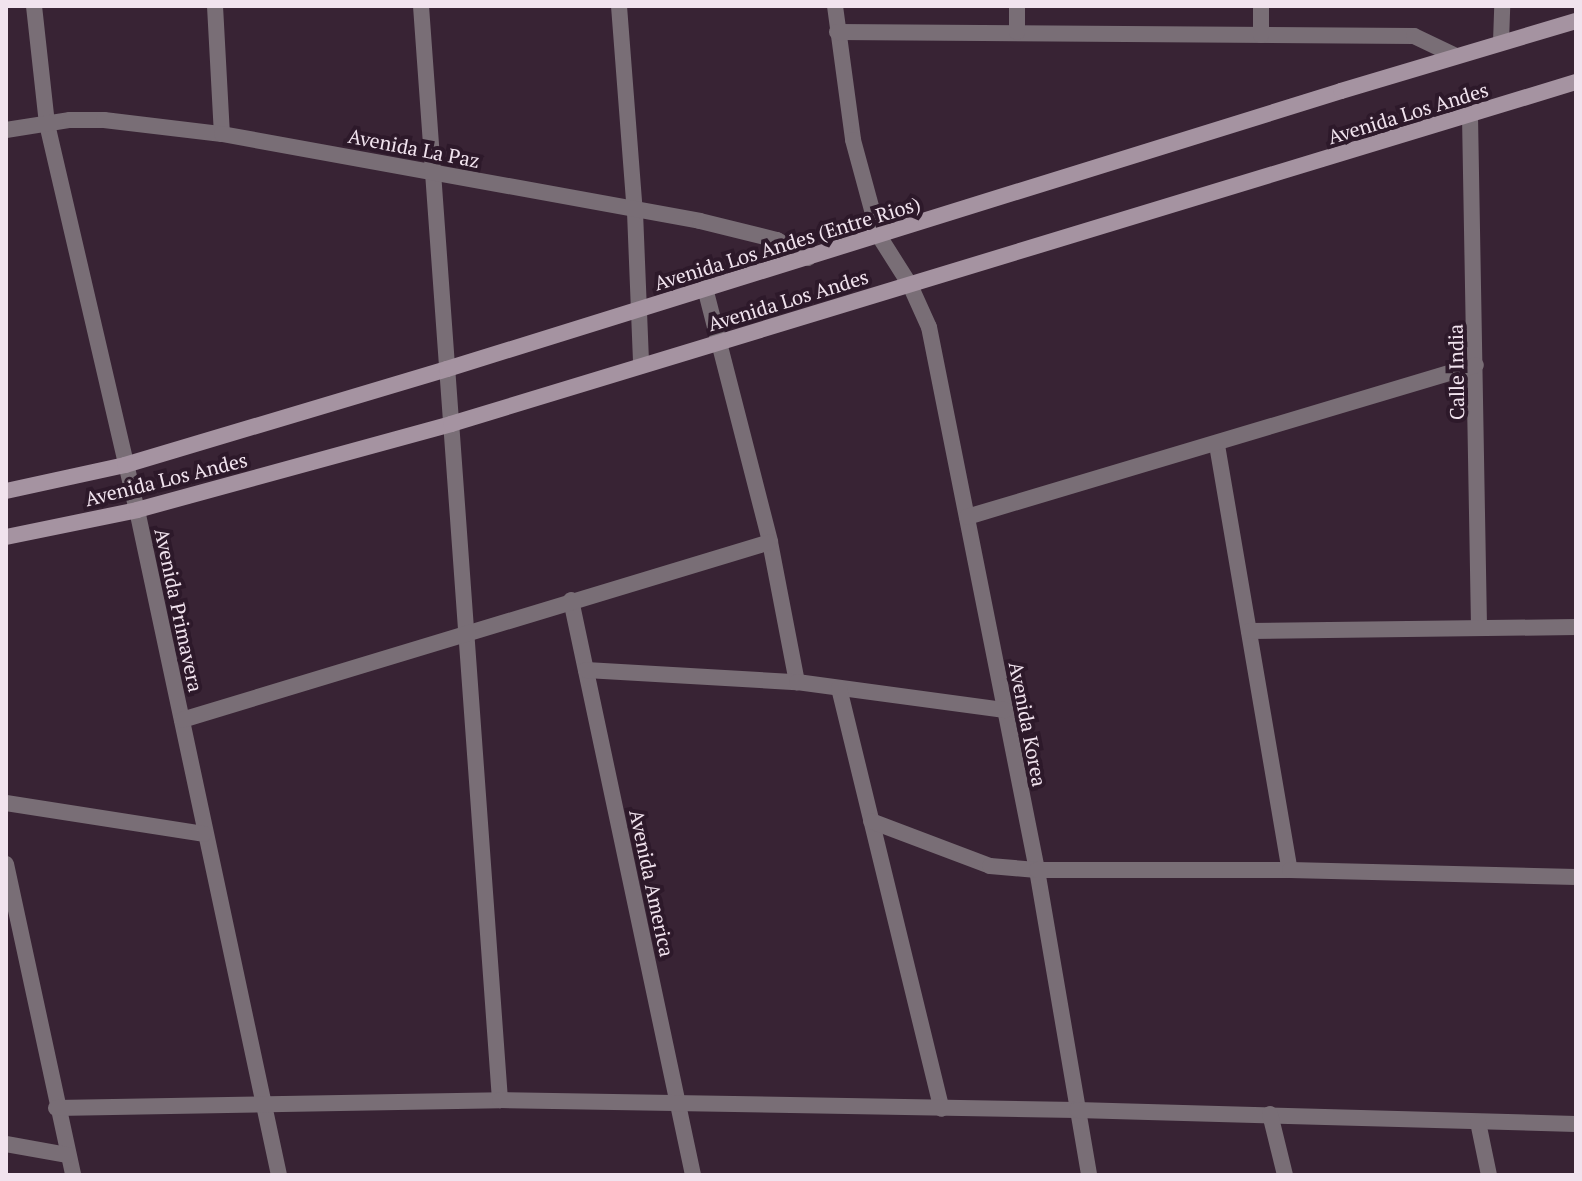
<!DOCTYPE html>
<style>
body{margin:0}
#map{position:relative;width:1582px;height:1181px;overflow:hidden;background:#382334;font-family:"PT Serif",serif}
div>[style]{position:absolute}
.street>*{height:16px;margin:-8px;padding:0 8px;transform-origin:8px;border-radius:8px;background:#796e76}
.secondary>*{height:16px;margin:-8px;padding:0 8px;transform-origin:8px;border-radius:8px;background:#a593a1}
span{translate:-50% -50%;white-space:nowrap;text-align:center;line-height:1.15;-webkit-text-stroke:8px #2d192a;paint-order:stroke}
.street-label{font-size:20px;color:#f1e3ee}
.frame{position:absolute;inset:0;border:8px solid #f1e3ee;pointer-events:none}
</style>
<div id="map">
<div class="street">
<i style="left:34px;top:6px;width:119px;rotate:83.7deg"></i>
<i style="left:47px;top:124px;width:396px;rotate:76.9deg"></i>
<i style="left:137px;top:510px;width:680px;rotate:77.95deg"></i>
<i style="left:215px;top:6px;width:128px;rotate:86.9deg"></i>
<i style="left:421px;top:6px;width:1097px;rotate:85.87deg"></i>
<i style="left:619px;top:6px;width:207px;rotate:85.6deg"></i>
<i style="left:635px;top:212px;width:152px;rotate:87.7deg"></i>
<i style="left:835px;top:6px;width:135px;rotate:82.3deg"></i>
<i style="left:853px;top:140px;width:99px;rotate:74.8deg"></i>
<i style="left:879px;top:236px;width:58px;rotate:57.7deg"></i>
<i style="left:910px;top:285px;width:46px;rotate:65.7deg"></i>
<i style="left:929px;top:327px;width:554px;rotate:78.75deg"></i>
<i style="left:1037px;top:870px;width:309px;rotate:80.3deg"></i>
<i style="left:837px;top:32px;width:577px;rotate:0.4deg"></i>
<i style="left:1414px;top:36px;width:47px;rotate:25.5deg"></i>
<i style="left:1017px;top:32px;width:26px;rotate:-90deg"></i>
<i style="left:1261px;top:35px;width:29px;rotate:-90deg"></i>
<i style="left:1501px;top:42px;width:36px;rotate:-88deg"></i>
<i style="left:1470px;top:116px;width:512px;rotate:88.99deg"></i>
<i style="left:6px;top:130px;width:65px;rotate:-8.9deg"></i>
<i style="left:70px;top:120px;width:34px"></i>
<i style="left:104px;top:120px;width:119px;rotate:6.8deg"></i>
<i style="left:222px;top:134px;width:486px;rotate:10.3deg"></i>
<i style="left:700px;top:221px;width:79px;rotate:13.9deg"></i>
<i style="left:777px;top:240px;width:36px;rotate:30deg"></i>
<i style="left:705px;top:288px;width:262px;rotate:75.6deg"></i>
<i style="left:770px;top:542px;width:143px;rotate:79.1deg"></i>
<i style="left:1217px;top:445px;width:431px;rotate:80.3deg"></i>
<i style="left:967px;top:517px;width:531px;rotate:-16.63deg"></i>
<i style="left:571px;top:600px;width:588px;rotate:78.02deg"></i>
<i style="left:1249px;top:631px;width:327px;rotate:-0.7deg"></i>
<i style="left:586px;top:670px;width:211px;rotate:3.3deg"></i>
<i style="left:797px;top:682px;width:210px;rotate:7.7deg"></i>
<i style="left:839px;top:688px;width:433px;rotate:76.3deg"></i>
<i style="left:182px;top:720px;width:614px;rotate:-16.84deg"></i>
<i style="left:6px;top:803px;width:200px;rotate:8.9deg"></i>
<i style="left:871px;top:821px;width:127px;rotate:20.7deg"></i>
<i style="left:990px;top:866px;width:47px;rotate:4.9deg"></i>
<i style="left:1037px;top:870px;width:253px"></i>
<i style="left:1290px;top:870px;width:286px;rotate:1.4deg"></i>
<i style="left:6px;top:864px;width:318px;rotate:77.8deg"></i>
<i style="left:56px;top:1108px;width:444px;rotate:-1deg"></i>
<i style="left:500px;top:1100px;width:577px;rotate:0.99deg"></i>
<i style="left:1077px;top:1110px;width:499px;rotate:1.6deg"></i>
<i style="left:1270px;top:1114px;width:63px;rotate:76.2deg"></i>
<i style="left:1478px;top:1122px;width:54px;rotate:78.3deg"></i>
<i style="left:6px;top:1144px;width:63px;rotate:10.1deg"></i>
</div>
<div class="secondary">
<i style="left:6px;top:491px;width:122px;rotate:-12.3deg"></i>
<i style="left:125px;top:465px;width:336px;rotate:-16.6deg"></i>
<i style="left:447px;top:369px;width:936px;rotate:-17.27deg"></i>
<i style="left:1341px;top:91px;width:245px;rotate:-16.6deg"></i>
<i style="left:6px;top:537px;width:134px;rotate:-11.6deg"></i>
<i style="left:137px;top:510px;width:326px;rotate:-15.3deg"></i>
<i style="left:451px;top:424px;width:1176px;rotate:-16.91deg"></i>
</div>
<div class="street-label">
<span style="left:1408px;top:113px;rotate:-17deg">Avenida Los Andes</span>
<span style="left:414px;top:148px;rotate:11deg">Avenida La Paz</span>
<span style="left:787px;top:243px;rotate:-17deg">Avenida Los Andes (Entre Rios)</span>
<span style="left:788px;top:300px;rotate:-17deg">Avenida Los Andes</span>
<span style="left:1456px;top:372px;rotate:-91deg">Calle India</span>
<span style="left:166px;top:479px;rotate:-14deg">Avenida Los Andes</span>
<span style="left:179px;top:610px;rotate:78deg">Avenida Primavera</span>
<span style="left:1028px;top:724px;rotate:79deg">Avenida Korea</span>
<span style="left:652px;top:883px;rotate:78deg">Avenida America</span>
</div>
<div class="frame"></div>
</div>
